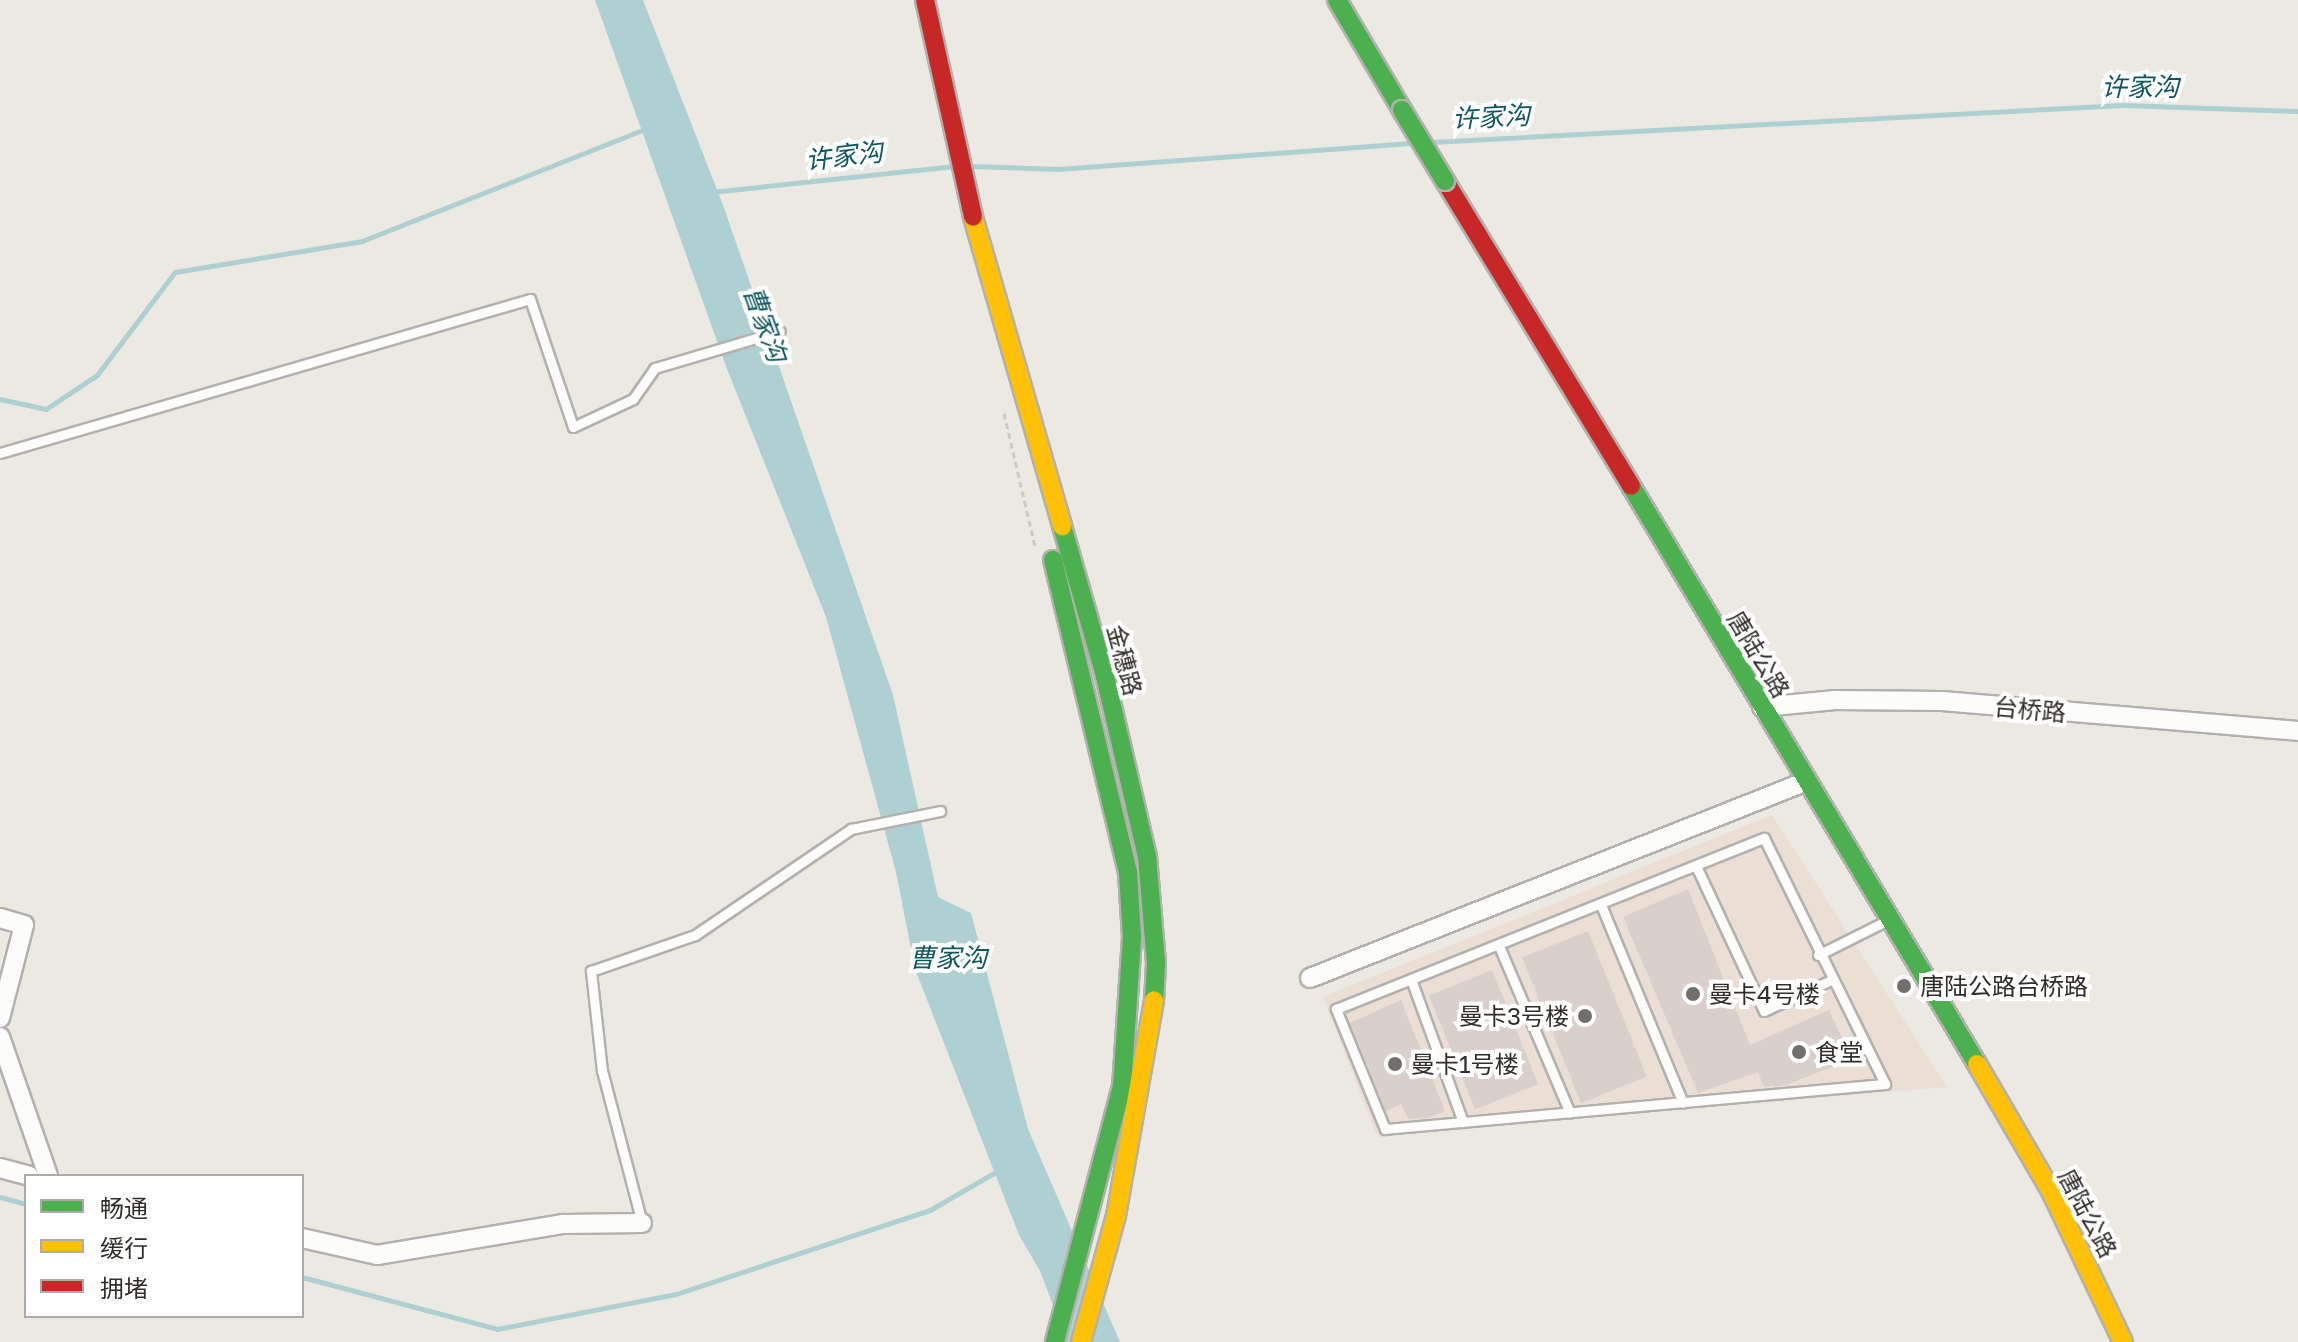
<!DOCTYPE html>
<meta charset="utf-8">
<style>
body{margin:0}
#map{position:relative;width:2298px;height:1342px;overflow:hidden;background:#ece9e3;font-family:"Golos Text","Noto Sans SC",sans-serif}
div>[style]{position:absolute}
.commercial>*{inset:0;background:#ebded4}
.water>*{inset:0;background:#aed0d3}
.stream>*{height:5px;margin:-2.5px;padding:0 2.5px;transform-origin:2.5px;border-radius:2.5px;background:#aed0d3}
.building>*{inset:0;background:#dad0cb;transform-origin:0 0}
.path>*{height:3px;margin-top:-1.5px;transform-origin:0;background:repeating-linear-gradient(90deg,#cacac8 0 6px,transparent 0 10px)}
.roads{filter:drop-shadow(2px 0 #b3b1ad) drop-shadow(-2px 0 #b3b1ad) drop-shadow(0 2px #b3b1ad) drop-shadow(0 -2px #b3b1ad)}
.lane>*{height:9px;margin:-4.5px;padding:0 4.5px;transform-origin:4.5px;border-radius:4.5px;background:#fcfcfb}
.street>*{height:18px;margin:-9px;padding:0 9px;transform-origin:9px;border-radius:9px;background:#fcfcfb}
.fast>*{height:18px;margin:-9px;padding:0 9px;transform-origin:9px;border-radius:9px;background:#4caf50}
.slow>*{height:18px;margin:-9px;padding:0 9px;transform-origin:9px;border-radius:9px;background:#ffc107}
.jam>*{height:18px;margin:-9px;padding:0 9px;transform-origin:9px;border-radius:9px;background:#c62828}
.bridges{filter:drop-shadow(2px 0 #b3b1ad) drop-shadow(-2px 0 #b3b1ad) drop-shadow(0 2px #b3b1ad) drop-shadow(0 -2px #b3b1ad)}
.fast-bridge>*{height:18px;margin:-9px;padding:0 9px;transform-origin:9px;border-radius:9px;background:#4caf50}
.dots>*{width:22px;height:22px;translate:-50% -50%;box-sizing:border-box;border:4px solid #fff;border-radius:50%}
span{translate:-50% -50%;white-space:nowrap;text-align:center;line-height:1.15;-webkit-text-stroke:8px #fff;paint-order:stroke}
.street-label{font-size:24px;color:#312e2a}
.poi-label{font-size:24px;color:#312e2a}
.left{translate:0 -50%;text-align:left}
.right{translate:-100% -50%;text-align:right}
.water-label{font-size:26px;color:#0f585f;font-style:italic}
.legend{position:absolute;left:24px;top:1174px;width:280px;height:144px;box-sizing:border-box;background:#fff;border:2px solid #adabaa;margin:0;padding:10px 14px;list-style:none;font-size:24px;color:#312e2a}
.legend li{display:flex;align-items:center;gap:16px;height:40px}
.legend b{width:40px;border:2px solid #adabaa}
</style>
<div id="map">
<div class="commercial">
<i style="clip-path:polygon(1772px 815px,1947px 1087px,1376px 1134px,1323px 997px)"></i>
</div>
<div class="water">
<i style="clip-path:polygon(595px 0,643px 0,723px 205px,893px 695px,938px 897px,971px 913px,1028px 1129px,1120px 1342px,1067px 1342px,1040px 1271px,1019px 1235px,915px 969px,896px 872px,826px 617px,727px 369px)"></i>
</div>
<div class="stream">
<i style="left:1432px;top:142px;width:692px;rotate:-3.07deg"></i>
<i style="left:2123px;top:105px;width:175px;rotate:2deg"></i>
<i style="left:969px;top:166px;width:89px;rotate:1.9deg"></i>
<i style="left:1058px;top:169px;width:357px;rotate:-4.2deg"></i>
<i style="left:711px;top:192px;width:245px;rotate:-6.1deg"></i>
<i style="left:0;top:399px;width:47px;rotate:12.3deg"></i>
<i style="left:46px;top:409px;width:61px;rotate:-33.7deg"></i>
<i style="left:97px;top:375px;width:129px;rotate:-52.9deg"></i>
<i style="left:175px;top:272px;width:190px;rotate:-9.4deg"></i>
<i style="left:362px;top:241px;width:307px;rotate:-21.6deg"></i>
<i style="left:0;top:1197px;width:27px;rotate:15deg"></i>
<i style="left:302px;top:1277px;width:202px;rotate:14.9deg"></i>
<i style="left:497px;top:1329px;width:182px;rotate:-11.1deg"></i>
<i style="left:676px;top:1294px;width:268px;rotate:-18.3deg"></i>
<i style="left:930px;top:1210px;width:80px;rotate:-30.1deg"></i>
</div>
<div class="building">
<i style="clip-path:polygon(1688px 889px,1750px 1045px,1829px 1010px,1852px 1059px,1786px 1085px,1764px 1087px,1758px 1072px,1698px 1093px,1623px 917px)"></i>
<i style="left:1588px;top:931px;width:157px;height:71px;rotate:68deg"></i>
<i style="left:1492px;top:970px;width:123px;height:68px;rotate:68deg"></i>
<i style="clip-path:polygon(1401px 1000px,1445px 1111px,1427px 1118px,1408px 1119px,1401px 1104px,1386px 1111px,1350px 1023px)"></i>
</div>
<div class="path">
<i style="left:1004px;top:413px;width:137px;rotate:76.9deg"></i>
</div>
<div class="roads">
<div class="lane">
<i style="left:0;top:453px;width:552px;rotate:-16.2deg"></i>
<i style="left:530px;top:299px;width:135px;rotate:71.4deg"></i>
<i style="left:573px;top:427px;width:66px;rotate:-25deg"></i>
<i style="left:633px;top:399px;width:38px;rotate:-55deg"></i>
<i style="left:655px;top:368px;width:130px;rotate:-16.5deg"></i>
<i style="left:1764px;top:838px;width:274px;rotate:63.8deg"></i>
<i style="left:1885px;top:1084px;width:502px;rotate:174.86deg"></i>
<i style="left:1385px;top:1129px;width:130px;rotate:-112.2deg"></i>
<i style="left:1336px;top:1009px;width:461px;rotate:-21.8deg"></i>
<i style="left:1696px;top:866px;width:160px;rotate:64.9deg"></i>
<i style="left:1764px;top:1011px;width:74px;rotate:-24.8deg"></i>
<i style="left:1601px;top:905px;width:214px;rotate:67.5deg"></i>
<i style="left:1499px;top:946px;width:181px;rotate:67deg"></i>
<i style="left:1818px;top:955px;width:80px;rotate:-26.6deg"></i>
<i style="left:1412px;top:982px;width:149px;rotate:70deg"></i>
<i style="left:642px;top:1223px;width:157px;rotate:-104.7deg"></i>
<i style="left:602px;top:1071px;width:101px;rotate:-96.3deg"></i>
<i style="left:591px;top:971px;width:110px;rotate:-19.1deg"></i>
<i style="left:695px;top:935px;width:189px;rotate:-34.2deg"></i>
<i style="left:851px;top:829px;width:91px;rotate:-11.4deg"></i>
</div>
<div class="street">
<i style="left:1762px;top:707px;width:74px;rotate:-5.4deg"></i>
<i style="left:1836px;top:700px;width:106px;rotate:0.5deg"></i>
<i style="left:1942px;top:701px;width:357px;rotate:4.8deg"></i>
<i style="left:0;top:918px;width:25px;rotate:16deg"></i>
<i style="left:24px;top:925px;width:96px;rotate:104.5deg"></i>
<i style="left:1310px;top:978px;width:535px;rotate:-21.62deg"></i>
<i style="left:0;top:1037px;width:147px;rotate:70.9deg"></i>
<i style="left:0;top:1168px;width:30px;rotate:15deg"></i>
<i style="left:302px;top:1238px;width:77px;rotate:12.8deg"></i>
<i style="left:377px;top:1255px;width:189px;rotate:-9.5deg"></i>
<i style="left:563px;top:1224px;width:79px;rotate:-0.7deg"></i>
</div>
<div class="fast">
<i style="left:1337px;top:0;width:128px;rotate:59.4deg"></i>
<i style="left:1631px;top:486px;width:674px;rotate:59.09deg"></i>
<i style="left:1062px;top:526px;width:156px;rotate:74deg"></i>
<i style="left:1105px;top:676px;width:185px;rotate:76.9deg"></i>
<i style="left:1147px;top:856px;width:108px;rotate:85.2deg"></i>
<i style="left:1156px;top:964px;width:36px;rotate:93deg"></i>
<i style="left:1053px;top:560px;width:322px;rotate:76.5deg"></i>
<i style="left:1128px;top:873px;width:64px;rotate:86.4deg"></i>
<i style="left:1132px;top:937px;width:149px;rotate:93.8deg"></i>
<i style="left:1122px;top:1086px;width:265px;rotate:104.7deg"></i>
</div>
<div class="slow">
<i style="left:973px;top:217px;width:322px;rotate:73.9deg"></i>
<i style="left:1977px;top:1064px;width:147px;rotate:59.8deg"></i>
<i style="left:2051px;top:1191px;width:167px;rotate:64.5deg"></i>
<i style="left:1081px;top:1342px;width:131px;rotate:-74.5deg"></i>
<i style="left:1116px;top:1216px;width:219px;rotate:-80deg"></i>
</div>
<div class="jam">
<i style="left:925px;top:0;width:222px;rotate:77.5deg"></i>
<i style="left:1445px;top:181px;width:357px;rotate:58.6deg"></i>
</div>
</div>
<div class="bridges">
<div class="fast-bridge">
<i style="left:1402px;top:110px;width:83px;rotate:58.8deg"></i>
</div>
</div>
<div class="dots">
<i style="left:1904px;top:986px;background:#726f6b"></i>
<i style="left:1693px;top:994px;background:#726f6b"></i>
<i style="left:1585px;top:1016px;background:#726f6b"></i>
<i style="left:1799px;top:1052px;background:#726f6b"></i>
<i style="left:1395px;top:1064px;background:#726f6b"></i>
</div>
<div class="street-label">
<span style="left:1759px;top:654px;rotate:59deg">唐陆公路</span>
<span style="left:1125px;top:660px;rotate:75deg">金穗路</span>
<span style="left:2030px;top:709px;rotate:5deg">台桥路</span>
<span style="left:2088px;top:1213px;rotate:62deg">唐陆公路</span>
</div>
<div class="poi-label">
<span class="left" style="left:1920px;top:986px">唐陆公路台桥路</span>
<span class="left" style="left:1709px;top:994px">曼卡4号楼</span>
<span class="right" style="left:1569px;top:1016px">曼卡3号楼</span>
<span class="left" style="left:1815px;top:1052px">食堂</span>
<span class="left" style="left:1411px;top:1064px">曼卡1号楼</span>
</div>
<div class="water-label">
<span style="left:2140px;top:87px">许家沟</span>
<span style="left:1491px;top:117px;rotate:-3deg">许家沟</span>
<span style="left:844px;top:156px;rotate:-7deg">许家沟</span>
<span style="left:765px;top:324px;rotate:70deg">曹家沟</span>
<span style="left:948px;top:958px">曹家沟</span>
</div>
<ul class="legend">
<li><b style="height:10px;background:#4caf50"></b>畅通</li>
<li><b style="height:10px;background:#ffc107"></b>缓行</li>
<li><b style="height:10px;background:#c62828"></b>拥堵</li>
</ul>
</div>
